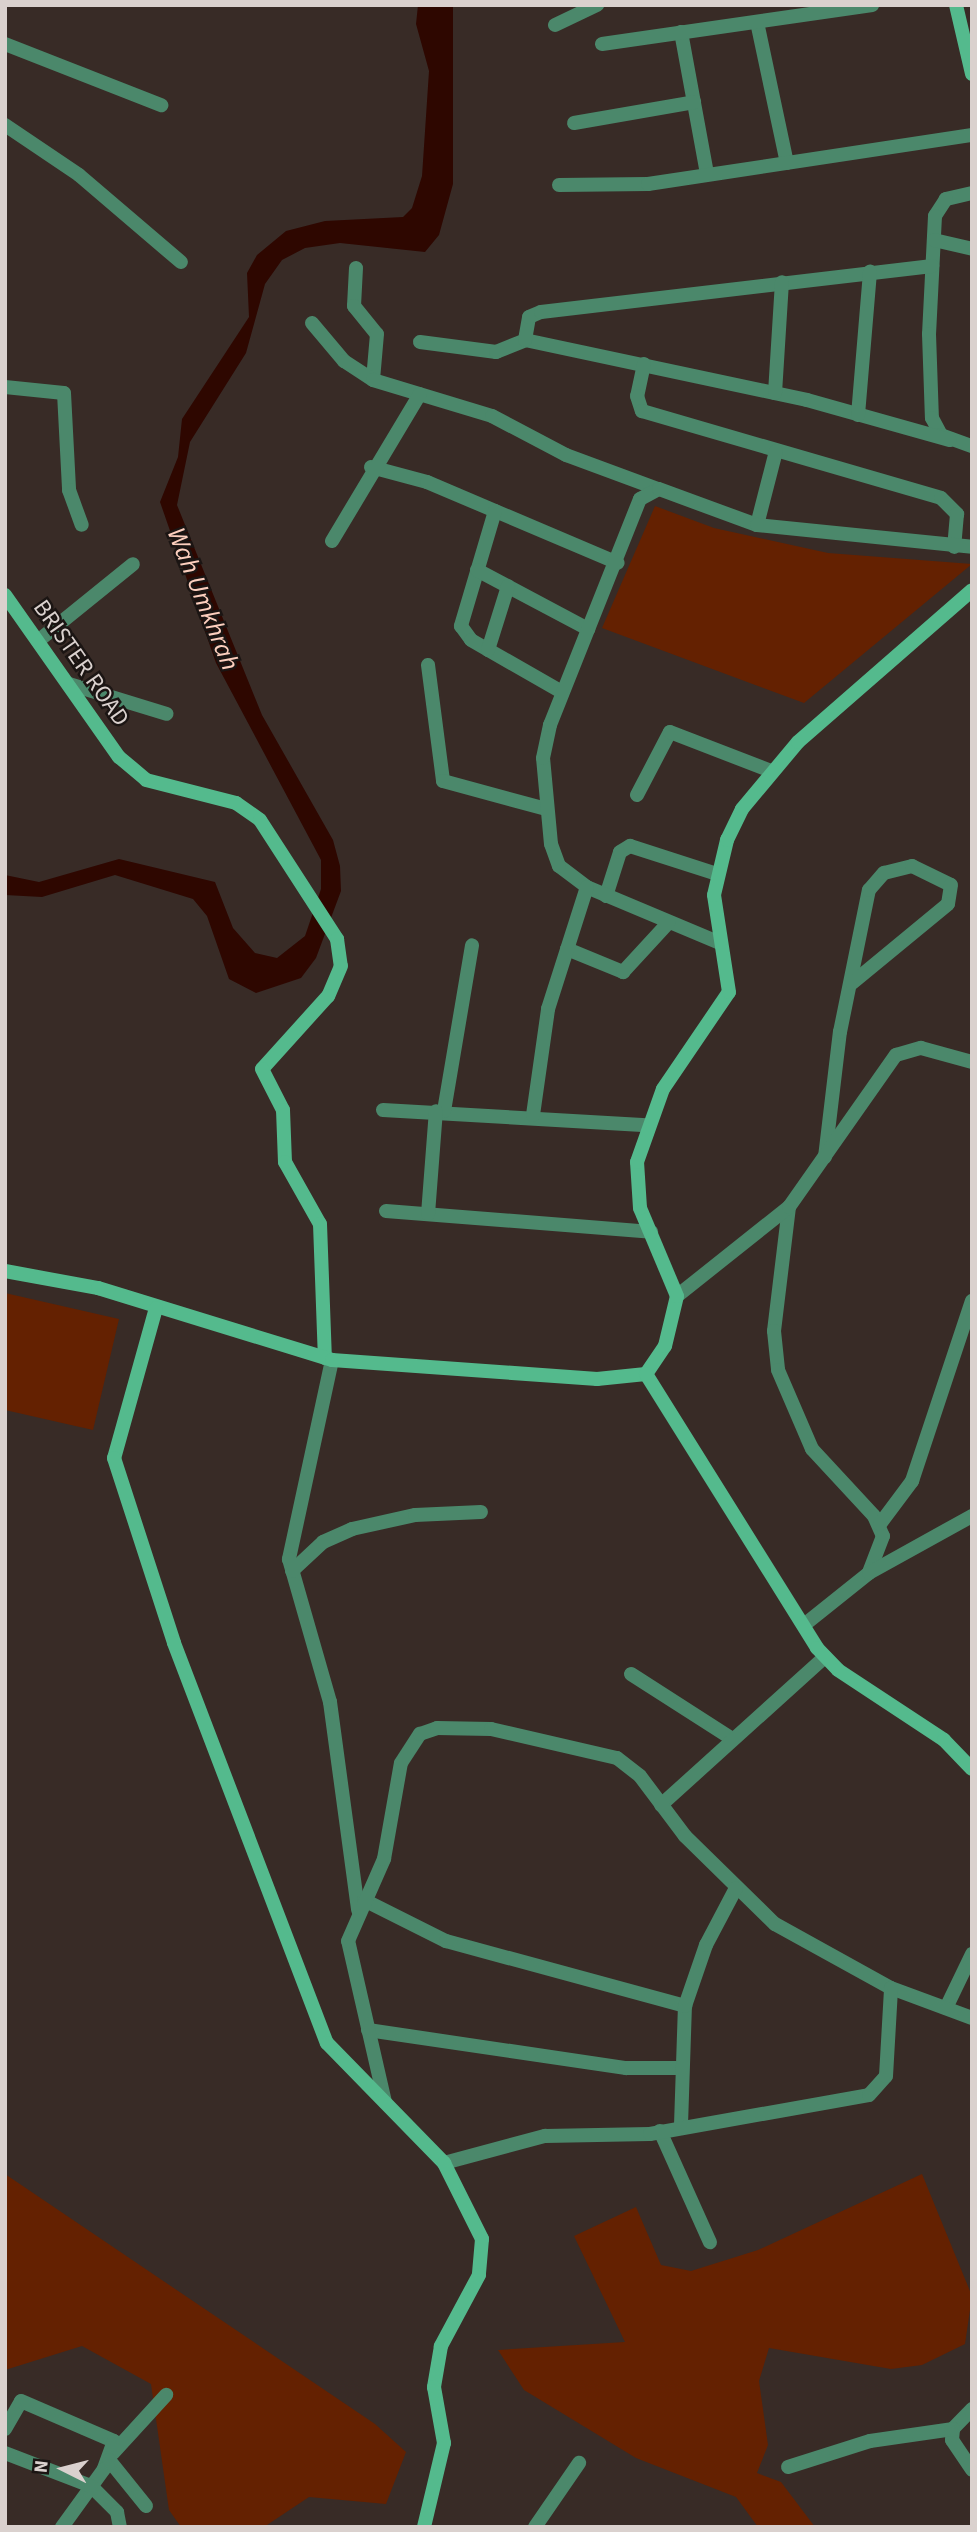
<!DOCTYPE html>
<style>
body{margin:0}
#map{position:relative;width:977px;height:2532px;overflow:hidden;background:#382b26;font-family:"Source Sans 3",sans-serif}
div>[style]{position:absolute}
.green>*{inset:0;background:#642101}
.water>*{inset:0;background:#2e0700}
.street>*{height:14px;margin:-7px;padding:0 7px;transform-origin:7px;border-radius:7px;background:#4b886b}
.secondary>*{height:14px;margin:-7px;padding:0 7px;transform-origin:7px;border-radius:7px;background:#54ba8d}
span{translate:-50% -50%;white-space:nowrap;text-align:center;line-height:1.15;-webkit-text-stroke:5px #1b1513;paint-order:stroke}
.street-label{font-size:24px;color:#dad1ce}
.water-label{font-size:26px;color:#fdcfbe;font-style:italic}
.frame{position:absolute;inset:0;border:7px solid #dad1ce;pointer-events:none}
.north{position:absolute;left:28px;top:2434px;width:70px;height:70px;-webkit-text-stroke:5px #1b1513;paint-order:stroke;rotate:276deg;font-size:19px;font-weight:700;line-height:28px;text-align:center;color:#dad1ce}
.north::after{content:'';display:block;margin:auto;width:24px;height:32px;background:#dad1ce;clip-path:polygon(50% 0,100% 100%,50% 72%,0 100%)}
</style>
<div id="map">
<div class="green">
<i style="clip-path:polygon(655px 506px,714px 528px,828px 553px,972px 564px,804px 703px,602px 628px)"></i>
<i style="clip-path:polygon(5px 1293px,119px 1319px,93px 1430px,5px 1410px)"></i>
<i style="clip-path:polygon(5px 2174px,375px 2424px,406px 2452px,386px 2504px,309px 2497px,264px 2527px,181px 2527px,169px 2510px,151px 2384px,82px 2346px,5px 2370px)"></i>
<i style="clip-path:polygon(922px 2174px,972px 2296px,965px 2344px,922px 2365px,891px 2369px,769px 2348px,759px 2381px,768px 2445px,757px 2473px,781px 2482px,815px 2527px,758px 2527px,736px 2497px,636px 2458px,524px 2390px,498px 2350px,625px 2342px,574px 2236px,636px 2207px,661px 2265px,691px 2271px,758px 2250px)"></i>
</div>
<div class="water">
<i style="clip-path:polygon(418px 5px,453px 5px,453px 184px,439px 235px,425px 252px,340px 243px,305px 248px,282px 260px,265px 284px,246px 353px,190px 442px,177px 505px,262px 715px,333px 840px,340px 866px,341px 891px,316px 958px,301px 978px,256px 993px,229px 979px,207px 916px,193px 899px,115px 875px,42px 897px,5px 895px,5px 875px,39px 882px,119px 859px,215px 882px,233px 928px,255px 953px,277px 958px,305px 936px,321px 889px,321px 860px,216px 663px,160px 502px,178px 457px,182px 419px,249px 317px,247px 273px,257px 255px,286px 231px,325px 221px,403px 217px,412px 208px,422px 176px,429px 71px,416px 24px)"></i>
</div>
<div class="street">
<i style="left:757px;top:22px;width:144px;rotate:78deg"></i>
<i style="left:555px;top:25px;width:47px;rotate:-25.5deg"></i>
<i style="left:681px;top:32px;width:144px;rotate:79.6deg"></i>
<i style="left:5px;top:44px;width:168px;rotate:21.4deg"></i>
<i style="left:602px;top:44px;width:273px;rotate:-8.2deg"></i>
<i style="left:574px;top:123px;width:122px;rotate:-9.9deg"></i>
<i style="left:5px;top:125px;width:89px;rotate:34deg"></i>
<i style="left:79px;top:175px;width:134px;rotate:40.5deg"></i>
<i style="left:559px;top:185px;width:89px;rotate:-0.6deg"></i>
<i style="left:648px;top:184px;width:328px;rotate:-8.6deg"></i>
<i style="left:972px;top:193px;width:27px;rotate:167deg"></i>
<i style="left:946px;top:199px;width:20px;rotate:123deg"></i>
<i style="left:935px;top:216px;width:118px;rotate:92.9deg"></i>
<i style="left:929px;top:334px;width:84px;rotate:88deg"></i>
<i style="left:932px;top:418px;width:19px;rotate:62deg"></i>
<i style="left:941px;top:435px;width:33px;rotate:20deg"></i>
<i style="left:934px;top:240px;width:39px;rotate:13deg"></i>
<i style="left:356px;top:268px;width:38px;rotate:93deg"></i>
<i style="left:354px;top:306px;width:36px;rotate:51deg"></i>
<i style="left:377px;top:334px;width:46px;rotate:95deg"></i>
<i style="left:312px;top:323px;width:50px;rotate:49.9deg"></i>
<i style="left:344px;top:361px;width:35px;rotate:33deg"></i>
<i style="left:373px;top:380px;width:124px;rotate:16.8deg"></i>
<i style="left:492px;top:416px;width:84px;rotate:27.8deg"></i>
<i style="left:566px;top:455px;width:98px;rotate:20.3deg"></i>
<i style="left:525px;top:340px;width:288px;rotate:12deg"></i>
<i style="left:807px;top:400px;width:148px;rotate:15.7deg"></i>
<i style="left:420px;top:342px;width:77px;rotate:7.5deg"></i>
<i style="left:496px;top:352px;width:31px;rotate:-22deg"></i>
<i style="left:525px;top:340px;width:23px;rotate:-80deg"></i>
<i style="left:529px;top:317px;width:13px;rotate:-23deg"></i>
<i style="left:541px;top:312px;width:394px;rotate:-6.7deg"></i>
<i style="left:644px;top:364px;width:33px;rotate:102deg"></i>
<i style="left:637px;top:396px;width:16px;rotate:72deg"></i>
<i style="left:642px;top:411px;width:311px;rotate:16.2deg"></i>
<i style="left:941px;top:498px;width:23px;rotate:45deg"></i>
<i style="left:957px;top:514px;width:33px;rotate:95deg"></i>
<i style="left:5px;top:387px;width:59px;rotate:5.8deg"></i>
<i style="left:64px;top:393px;width:97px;rotate:87deg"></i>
<i style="left:69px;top:490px;width:37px;rotate:70deg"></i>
<i style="left:775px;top:393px;width:111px;rotate:-86.4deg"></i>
<i style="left:858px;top:415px;width:144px;rotate:-85.2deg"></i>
<i style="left:371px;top:467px;width:58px;rotate:15deg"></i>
<i style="left:427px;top:482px;width:207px;rotate:23deg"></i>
<i style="left:495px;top:511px;width:120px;rotate:106.5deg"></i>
<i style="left:461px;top:626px;width:17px;rotate:54deg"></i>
<i style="left:471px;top:640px;width:103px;rotate:29.8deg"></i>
<i style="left:757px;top:525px;width:76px;rotate:-75.6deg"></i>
<i style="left:332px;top:541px;width:171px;rotate:-59.1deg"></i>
<i style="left:477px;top:570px;width:126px;rotate:28deg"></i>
<i style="left:38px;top:641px;width:122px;rotate:-39deg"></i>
<i style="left:488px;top:650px;width:67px;rotate:-72.6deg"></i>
<i style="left:428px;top:665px;width:117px;rotate:82.6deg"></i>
<i style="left:443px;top:781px;width:107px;rotate:15.2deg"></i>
<i style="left:69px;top:684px;width:102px;rotate:17deg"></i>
<i style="left:637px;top:795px;width:71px;rotate:-62.4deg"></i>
<i style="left:670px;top:732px;width:108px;rotate:21.1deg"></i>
<i style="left:606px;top:896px;width:46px;rotate:-72.3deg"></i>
<i style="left:620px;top:852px;width:12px;rotate:-31deg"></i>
<i style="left:630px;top:846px;width:91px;rotate:17.8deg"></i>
<i style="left:720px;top:943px;width:144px;rotate:-157.2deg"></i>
<i style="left:587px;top:887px;width:35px;rotate:-143deg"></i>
<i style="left:559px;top:866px;width:23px;rotate:-110deg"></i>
<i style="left:551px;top:844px;width:86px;rotate:-95.3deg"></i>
<i style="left:543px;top:758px;width:34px;rotate:-78deg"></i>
<i style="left:550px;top:725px;width:243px;rotate:-68.3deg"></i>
<i style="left:640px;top:499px;width:21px;rotate:-28deg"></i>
<i style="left:659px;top:489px;width:104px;rotate:20.2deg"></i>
<i style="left:757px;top:525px;width:216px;rotate:5.8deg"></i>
<i style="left:567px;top:949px;width:61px;rotate:22.3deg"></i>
<i style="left:623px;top:972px;width:67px;rotate:-47.4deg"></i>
<i style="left:383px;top:1110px;width:264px;rotate:3.3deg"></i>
<i style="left:444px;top:1111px;width:168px;rotate:-80.4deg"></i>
<i style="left:533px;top:1115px;width:107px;rotate:-81.9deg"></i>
<i style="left:548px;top:1009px;width:128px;rotate:-72.3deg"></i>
<i style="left:825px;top:1157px;width:126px;rotate:-83.2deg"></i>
<i style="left:840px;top:1032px;width:145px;rotate:-78.5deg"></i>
<i style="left:869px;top:890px;width:23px;rotate:-49deg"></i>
<i style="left:884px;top:873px;width:29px;rotate:-14deg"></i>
<i style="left:912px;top:866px;width:43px;rotate:26deg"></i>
<i style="left:951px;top:885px;width:19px;rotate:99deg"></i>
<i style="left:948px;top:904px;width:124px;rotate:140.5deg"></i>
<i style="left:789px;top:1207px;width:125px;rotate:96.9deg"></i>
<i style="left:774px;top:1331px;width:39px;rotate:84deg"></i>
<i style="left:778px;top:1370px;width:86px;rotate:66.7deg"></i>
<i style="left:812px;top:1449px;width:91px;rotate:47.2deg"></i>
<i style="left:874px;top:1516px;width:22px;rotate:66deg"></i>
<i style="left:883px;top:1536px;width:40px;rotate:111deg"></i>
<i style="left:869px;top:1573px;width:82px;rotate:141.4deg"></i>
<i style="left:386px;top:1211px;width:266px;rotate:4.5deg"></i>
<i style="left:428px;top:1214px;width:103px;rotate:-85.6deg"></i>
<i style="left:677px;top:1296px;width:143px;rotate:-38.5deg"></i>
<i style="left:789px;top:1207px;width:186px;rotate:-54.9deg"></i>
<i style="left:896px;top:1055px;width:26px;rotate:-16deg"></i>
<i style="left:921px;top:1048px;width:53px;rotate:15.4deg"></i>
<i style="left:332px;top:1360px;width:204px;rotate:102.2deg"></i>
<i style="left:289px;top:1559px;width:149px;rotate:74deg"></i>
<i style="left:330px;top:1702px;width:210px;rotate:82.3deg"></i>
<i style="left:880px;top:1524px;width:54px;rotate:-53.3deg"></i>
<i style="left:912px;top:1481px;width:190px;rotate:-71.6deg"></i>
<i style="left:292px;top:1571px;width:42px;rotate:-43.1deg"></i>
<i style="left:323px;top:1542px;width:32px;rotate:-24deg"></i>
<i style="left:352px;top:1529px;width:65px;rotate:-12.5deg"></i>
<i style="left:415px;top:1515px;width:66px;rotate:-2.6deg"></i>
<i style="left:869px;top:1573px;width:118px;rotate:-29deg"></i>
<i style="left:631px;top:1674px;width:117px;rotate:32.7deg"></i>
<i style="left:661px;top:1805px;width:221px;rotate:-42.1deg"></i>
<i style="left:364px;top:1900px;width:92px;rotate:26.6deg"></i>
<i style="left:446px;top:1941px;width:248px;rotate:15.2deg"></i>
<i style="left:946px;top:2008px;width:60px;rotate:-64.3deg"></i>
<i style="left:368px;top:2030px;width:261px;rotate:8.4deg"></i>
<i style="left:626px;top:2068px;width:54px"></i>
<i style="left:385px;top:2102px;width:165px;rotate:-102.9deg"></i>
<i style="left:348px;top:1941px;width:90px;rotate:-66.3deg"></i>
<i style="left:384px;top:1859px;width:97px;rotate:-80deg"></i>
<i style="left:401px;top:1763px;width:35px;rotate:-57deg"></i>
<i style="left:420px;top:1734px;width:18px;rotate:-19deg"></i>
<i style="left:437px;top:1728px;width:54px;rotate:1.1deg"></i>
<i style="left:491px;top:1729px;width:129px;rotate:13deg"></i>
<i style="left:617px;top:1758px;width:29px;rotate:38deg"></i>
<i style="left:640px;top:1776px;width:75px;rotate:53.1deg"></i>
<i style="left:685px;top:1836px;width:126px;rotate:44.4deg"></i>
<i style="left:775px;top:1924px;width:132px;rotate:28.9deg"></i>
<i style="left:891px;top:1988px;width:86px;rotate:20.3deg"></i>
<i style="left:681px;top:2125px;width:119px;rotate:-88.1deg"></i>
<i style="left:685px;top:2006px;width:65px;rotate:-71deg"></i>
<i style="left:706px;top:1945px;width:64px;rotate:-62.2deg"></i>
<i style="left:660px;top:2131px;width:122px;rotate:65.8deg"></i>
<i style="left:444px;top:2163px;width:105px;rotate:-15deg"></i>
<i style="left:545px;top:2136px;width:105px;rotate:-1.1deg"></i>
<i style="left:650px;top:2134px;width:222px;rotate:-10.1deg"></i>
<i style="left:869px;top:2095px;width:25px;rotate:-48deg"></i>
<i style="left:886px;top:2076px;width:88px;rotate:-86.7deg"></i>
<i style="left:972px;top:2409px;width:28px;rotate:134deg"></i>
<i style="left:953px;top:2429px;width:11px;rotate:95deg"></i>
<i style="left:952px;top:2440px;width:36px;rotate:56deg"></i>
<i style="left:5px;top:2429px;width:32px;rotate:-60deg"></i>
<i style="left:21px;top:2401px;width:101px;rotate:23.3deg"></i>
<i style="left:114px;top:2441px;width:30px;rotate:110deg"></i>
<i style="left:104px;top:2469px;width:72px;rotate:125.9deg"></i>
<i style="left:5px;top:2453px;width:92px;rotate:21deg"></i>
<i style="left:91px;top:2486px;width:37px;rotate:45deg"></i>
<i style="left:117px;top:2512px;width:15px;rotate:79deg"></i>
<i style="left:113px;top:2453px;width:79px;rotate:-47.6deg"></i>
<i style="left:109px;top:2460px;width:59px;rotate:51.2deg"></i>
<i style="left:788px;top:2467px;width:86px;rotate:-17.6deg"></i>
<i style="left:870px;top:2441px;width:84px;rotate:-8.2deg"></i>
<i style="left:535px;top:2527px;width:78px;rotate:-55.5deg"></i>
</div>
<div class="secondary">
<i style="left:956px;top:5px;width:71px;rotate:76.9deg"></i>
<i style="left:5px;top:595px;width:198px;rotate:54.9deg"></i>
<i style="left:119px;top:757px;width:35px;rotate:40deg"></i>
<i style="left:146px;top:780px;width:93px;rotate:14.3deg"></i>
<i style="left:236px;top:803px;width:29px;rotate:35deg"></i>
<i style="left:260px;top:820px;width:142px;rotate:57.1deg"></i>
<i style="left:337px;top:939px;width:27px;rotate:82deg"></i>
<i style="left:341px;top:966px;width:33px;rotate:113deg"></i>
<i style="left:328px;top:996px;width:98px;rotate:132.1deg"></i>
<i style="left:262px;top:1069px;width:46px;rotate:62.9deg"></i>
<i style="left:283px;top:1110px;width:52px;rotate:87.8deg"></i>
<i style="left:285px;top:1162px;width:71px;rotate:60.6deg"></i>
<i style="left:320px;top:1224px;width:134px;rotate:87.9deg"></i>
<i style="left:5px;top:1271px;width:95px;rotate:10.4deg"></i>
<i style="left:98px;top:1288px;width:245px;rotate:17.1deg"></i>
<i style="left:332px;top:1360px;width:266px;rotate:4.1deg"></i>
<i style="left:597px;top:1379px;width:49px;rotate:-5.8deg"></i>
<i style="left:646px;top:1374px;width:34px;rotate:-56deg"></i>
<i style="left:665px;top:1346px;width:51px;rotate:-76.5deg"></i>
<i style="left:677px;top:1296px;width:95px;rotate:-112.8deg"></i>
<i style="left:640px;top:1208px;width:46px;rotate:-93.7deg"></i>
<i style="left:637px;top:1162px;width:77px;rotate:-70.4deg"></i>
<i style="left:663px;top:1089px;width:117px;rotate:-55.8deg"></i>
<i style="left:729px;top:992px;width:98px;rotate:-98.8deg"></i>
<i style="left:714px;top:895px;width:57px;rotate:-76.7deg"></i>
<i style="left:727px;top:840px;width:34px;rotate:-64deg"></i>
<i style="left:742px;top:809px;width:87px;rotate:-50.1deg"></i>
<i style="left:798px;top:742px;width:231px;rotate:-41.1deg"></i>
<i style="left:156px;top:1308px;width:156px;rotate:105.6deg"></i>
<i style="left:114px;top:1458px;width:194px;rotate:72deg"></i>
<i style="left:174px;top:1643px;width:428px;rotate:69.1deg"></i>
<i style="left:327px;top:2043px;width:168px;rotate:45.7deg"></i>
<i style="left:444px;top:2163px;width:85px;rotate:63.4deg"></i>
<i style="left:482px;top:2239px;width:36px;rotate:95deg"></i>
<i style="left:479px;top:2275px;width:81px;rotate:118.2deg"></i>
<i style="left:441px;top:2346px;width:42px;rotate:99.7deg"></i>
<i style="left:434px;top:2387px;width:57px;rotate:79.9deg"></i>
<i style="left:444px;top:2443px;width:86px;rotate:103.4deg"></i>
<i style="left:646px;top:1374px;width:323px;rotate:58deg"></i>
<i style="left:817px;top:1648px;width:30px;rotate:46deg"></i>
<i style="left:838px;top:1670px;width:127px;rotate:33.4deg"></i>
<i style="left:944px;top:1740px;width:40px;rotate:46deg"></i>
</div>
<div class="street-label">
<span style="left:81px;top:663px;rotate:55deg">BRISTER ROAD</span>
</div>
<div class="water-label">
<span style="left:203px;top:599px;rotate:68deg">Wah Umkhrah</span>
</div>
<div class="frame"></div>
<div class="north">N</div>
</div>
